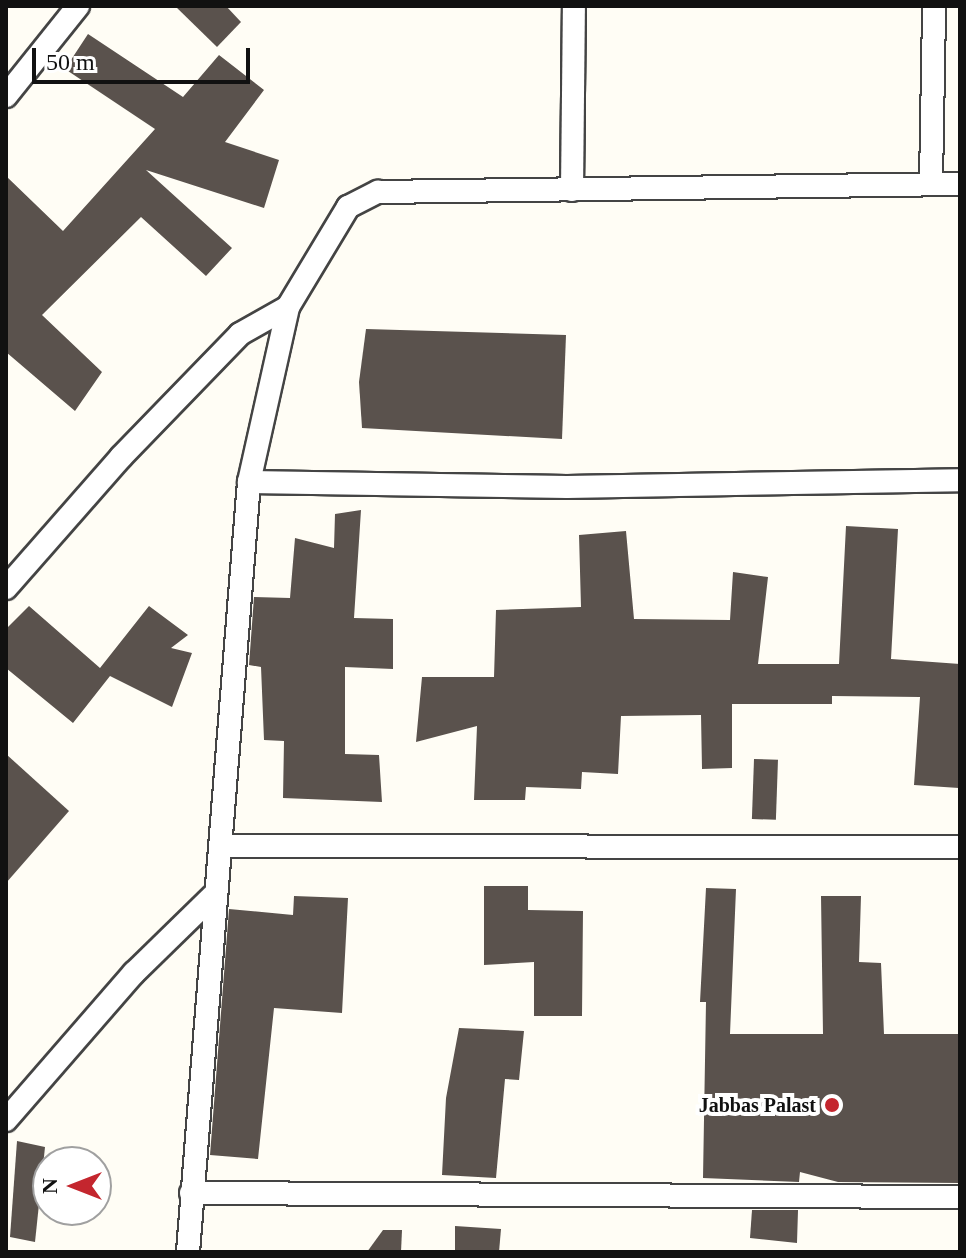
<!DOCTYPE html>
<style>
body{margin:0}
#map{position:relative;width:966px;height:1258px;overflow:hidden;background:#fffdf5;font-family:Georgia,serif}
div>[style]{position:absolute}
.building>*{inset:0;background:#5a524d;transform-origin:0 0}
.roads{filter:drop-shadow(2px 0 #444) drop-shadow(-2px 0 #444) drop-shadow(0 2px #444) drop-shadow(0 -2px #444)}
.minor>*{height:22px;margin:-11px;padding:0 11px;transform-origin:11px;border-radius:11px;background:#fff}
.dots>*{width:22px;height:22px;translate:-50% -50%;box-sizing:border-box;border:4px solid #fff;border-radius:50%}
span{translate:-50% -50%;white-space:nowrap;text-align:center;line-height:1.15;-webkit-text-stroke:8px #fff;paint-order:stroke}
.poi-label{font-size:20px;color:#111;font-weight:700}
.right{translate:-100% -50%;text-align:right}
.frame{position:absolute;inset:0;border:8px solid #111;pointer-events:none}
.north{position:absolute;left:32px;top:1146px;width:80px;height:80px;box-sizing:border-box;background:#fff;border:2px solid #a0a0a0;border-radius:50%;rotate:270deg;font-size:22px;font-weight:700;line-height:32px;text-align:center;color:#111}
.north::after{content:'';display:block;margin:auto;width:28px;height:36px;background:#c4262e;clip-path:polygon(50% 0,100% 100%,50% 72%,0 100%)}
.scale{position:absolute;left:32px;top:48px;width:218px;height:36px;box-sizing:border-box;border:4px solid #111;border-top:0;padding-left:10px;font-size:24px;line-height:28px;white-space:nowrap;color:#111;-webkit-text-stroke:6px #fff;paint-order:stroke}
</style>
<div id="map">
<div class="building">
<i style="clip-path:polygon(175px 6px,226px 6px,241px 22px,217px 47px)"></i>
<i style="clip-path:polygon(88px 34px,183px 97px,219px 55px,264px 90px,225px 142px,279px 160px,264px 208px,146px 170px,232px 248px,206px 276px,141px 217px,42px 315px,102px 372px,75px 411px,6px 352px,6px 176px,63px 231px,155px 129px,65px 69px)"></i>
<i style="clip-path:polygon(366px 329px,566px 335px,562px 439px,362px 428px,359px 382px)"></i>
<i style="clip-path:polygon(361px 510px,354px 618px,393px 619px,393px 669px,345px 667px,345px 754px,379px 755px,382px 802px,283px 798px,284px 741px,264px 740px,261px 667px,249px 665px,254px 597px,290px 598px,295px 538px,334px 548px,335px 514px)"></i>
<i style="clip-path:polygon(846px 526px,898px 529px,891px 659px,960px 664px,959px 788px,914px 785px,920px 697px,832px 696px,832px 704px,732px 704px,732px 768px,702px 769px,701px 715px,621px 716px,618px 774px,582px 772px,581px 789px,526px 787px,525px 800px,474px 800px,477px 726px,416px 742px,422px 677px,494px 677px,496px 610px,581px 607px,579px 535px,626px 531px,634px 619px,730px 620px,733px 572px,768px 577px,758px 664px,839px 664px)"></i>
<i style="clip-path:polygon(29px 606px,100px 668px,149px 606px,188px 635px,171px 648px,192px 653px,172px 707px,110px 676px,73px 723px,6px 668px,6px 629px)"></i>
<i style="clip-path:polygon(6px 754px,69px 811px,6px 883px)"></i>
<i style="left:754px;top:759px;width:24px;height:60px;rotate:2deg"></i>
<i style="clip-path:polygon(484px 886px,528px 886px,528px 910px,583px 911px,582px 1016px,534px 1016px,534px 962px,484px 965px)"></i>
<i style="clip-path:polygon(706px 888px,736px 889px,730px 1034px,823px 1034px,821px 896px,861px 896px,859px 962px,881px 963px,884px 1034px,960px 1034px,960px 1183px,838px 1182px,800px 1172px,799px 1182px,703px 1178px,706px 1002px,700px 1002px)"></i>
<i style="clip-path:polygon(294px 896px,348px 898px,342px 1013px,274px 1008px,258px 1159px,210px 1155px,229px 909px,293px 915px)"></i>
<i style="clip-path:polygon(459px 1028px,524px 1031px,519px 1080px,505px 1079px,496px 1178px,442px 1175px,446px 1098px)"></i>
<i style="clip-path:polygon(17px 1141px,45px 1147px,35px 1242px,10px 1237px)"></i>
<i style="clip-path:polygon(752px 1210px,798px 1210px,797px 1243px,750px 1238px)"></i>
<i style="clip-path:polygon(455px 1226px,501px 1229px,499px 1252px,455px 1252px)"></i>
<i style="clip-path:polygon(383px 1230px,402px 1230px,401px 1252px,367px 1252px)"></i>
</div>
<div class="roads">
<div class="minor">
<i style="left:6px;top:96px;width:115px;rotate:-51.3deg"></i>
<i style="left:931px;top:183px;width:177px;rotate:-89deg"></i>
<i style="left:572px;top:190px;width:184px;rotate:-89.4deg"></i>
<i style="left:249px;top:482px;width:318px;rotate:0.9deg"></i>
<i style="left:567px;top:487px;width:393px;rotate:-1deg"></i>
<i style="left:6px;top:588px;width:174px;rotate:-48.7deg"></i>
<i style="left:121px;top:457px;width:171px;rotate:-45.9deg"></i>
<i style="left:240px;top:334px;width:55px;rotate:-29.4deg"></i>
<i style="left:223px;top:846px;width:737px;rotate:0.08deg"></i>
<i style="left:6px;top:1120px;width:195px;rotate:-49deg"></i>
<i style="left:134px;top:973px;width:110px;rotate:-44.3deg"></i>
<i style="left:191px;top:1193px;width:769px;rotate:0.3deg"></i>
<i style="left:188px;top:1252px;width:772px;rotate:-85.47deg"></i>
<i style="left:249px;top:482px;width:179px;rotate:-77.4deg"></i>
<i style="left:288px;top:307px;width:117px;rotate:-59deg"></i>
<i style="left:348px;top:207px;width:34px;rotate:-27deg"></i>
<i style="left:378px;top:192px;width:582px;rotate:-0.79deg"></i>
</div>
</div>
<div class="dots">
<i style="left:832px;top:1105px;background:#c4262e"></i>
</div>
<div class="poi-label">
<span class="right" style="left:816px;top:1105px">Jabbas Palast</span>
</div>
<div class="frame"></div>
<div class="north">N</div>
<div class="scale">50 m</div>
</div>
